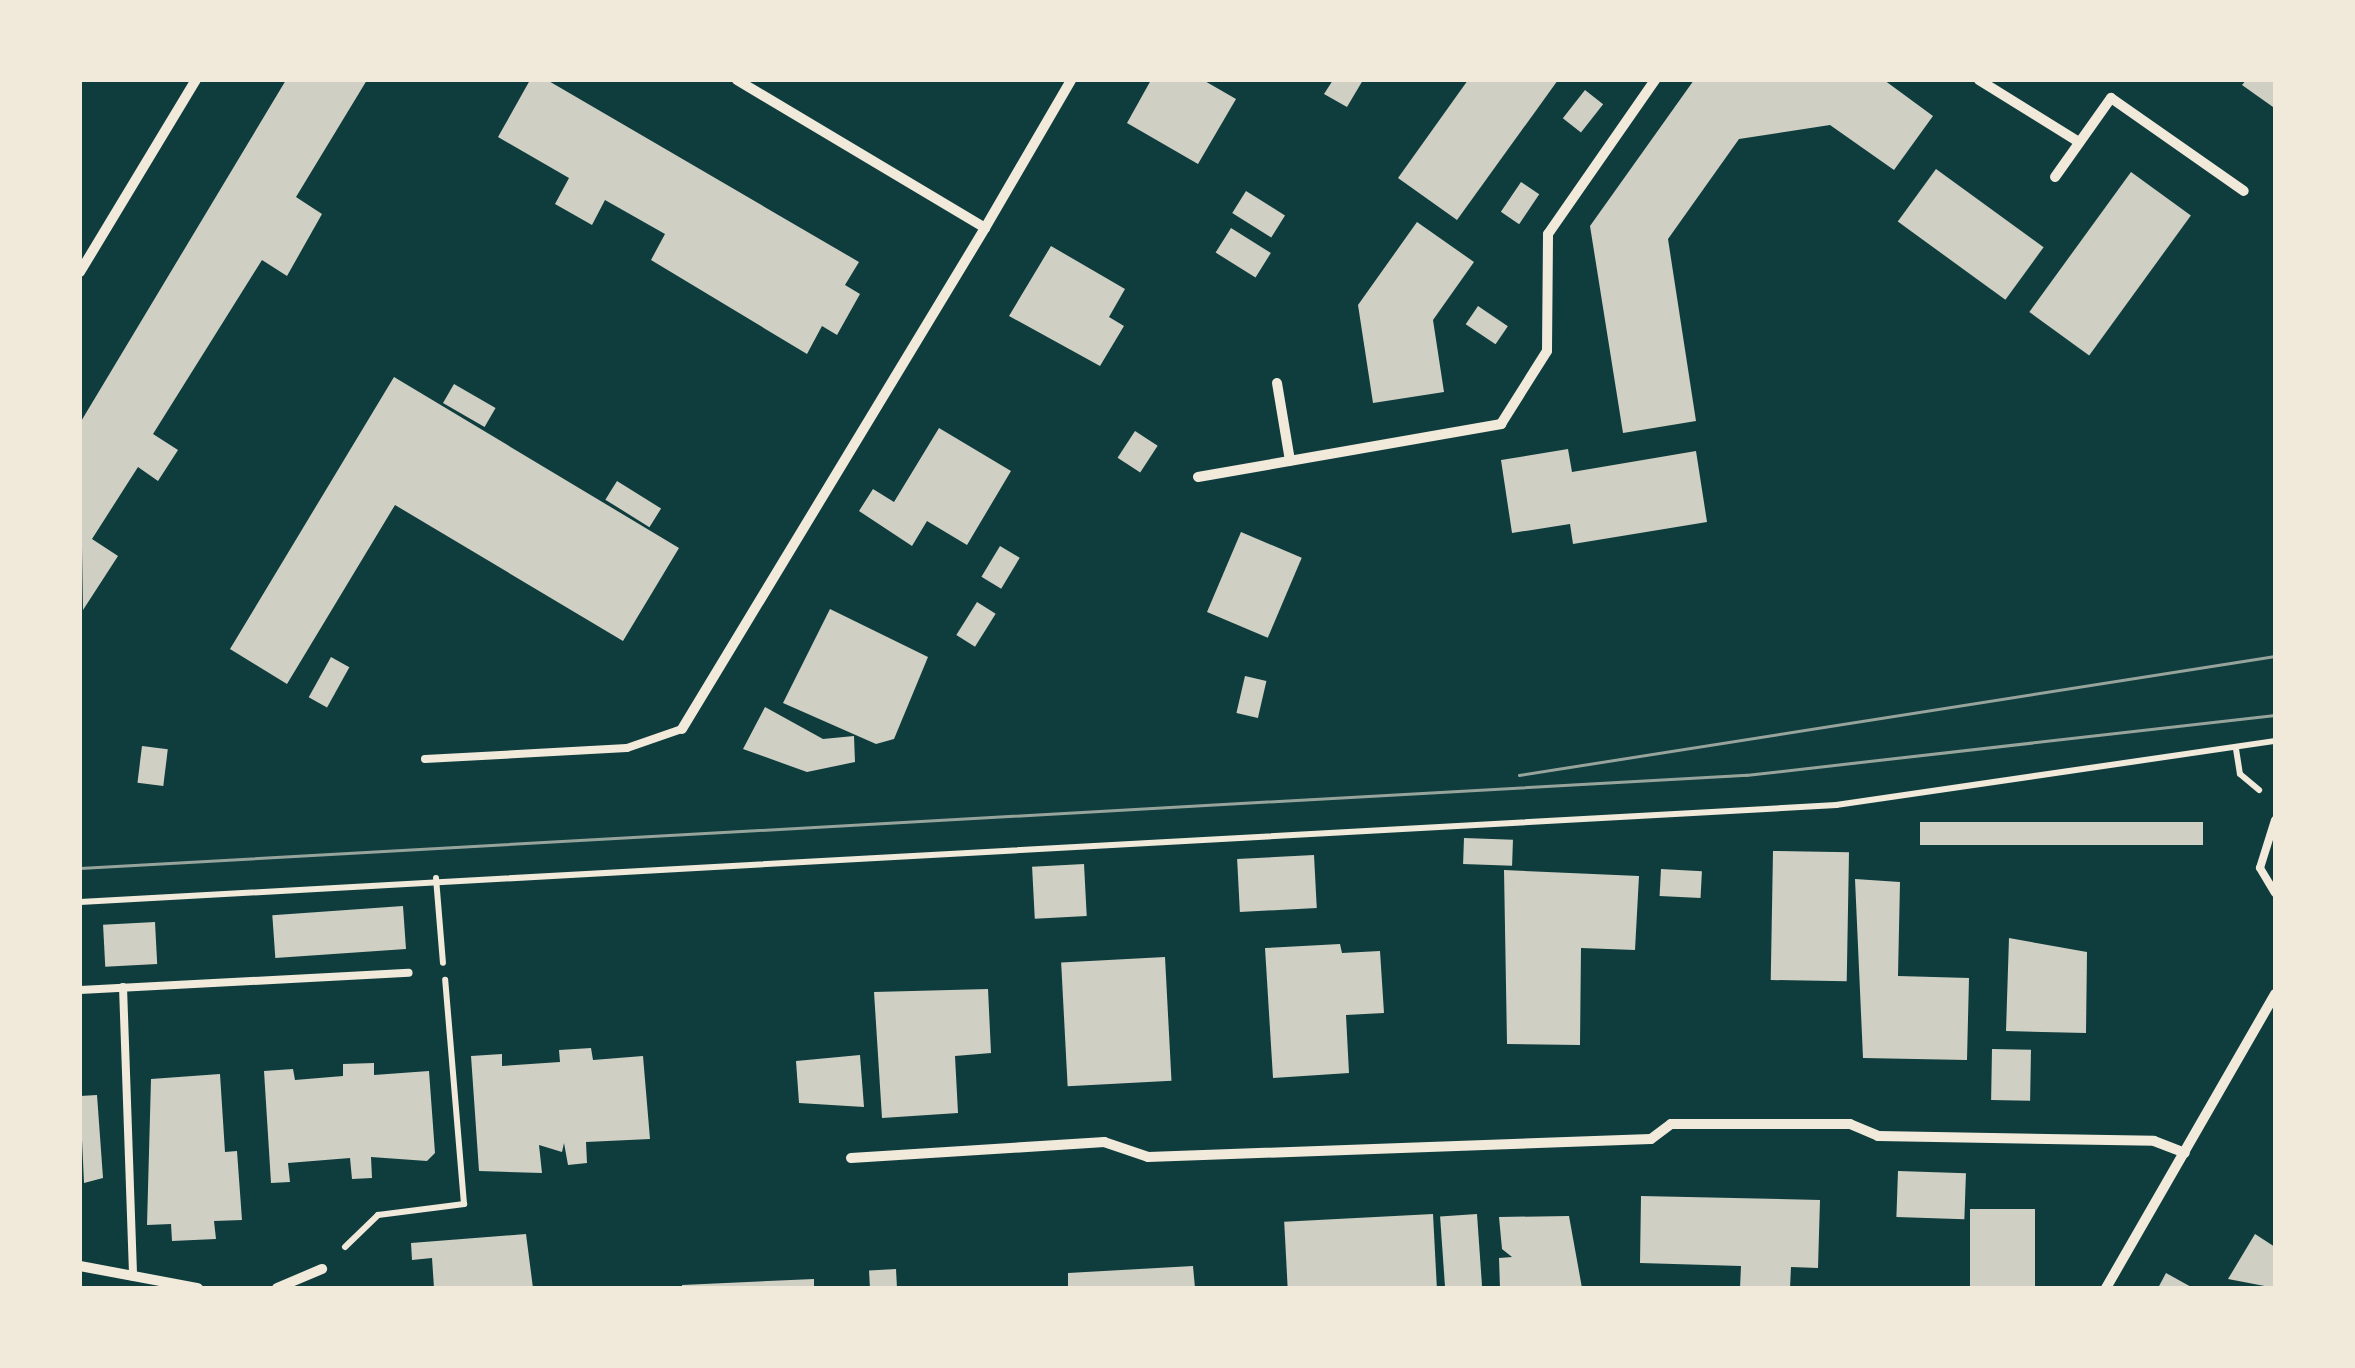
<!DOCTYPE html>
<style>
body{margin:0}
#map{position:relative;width:2355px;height:1368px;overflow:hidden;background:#0f3d3e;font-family:"Fira Sans Condensed",sans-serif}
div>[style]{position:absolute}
.building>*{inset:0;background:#cfcfc3;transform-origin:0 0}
.path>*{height:6px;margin:-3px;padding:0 3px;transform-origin:3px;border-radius:3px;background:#f1e9da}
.service>*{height:8px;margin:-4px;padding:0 4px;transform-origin:4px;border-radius:4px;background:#f1e9da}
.minor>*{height:10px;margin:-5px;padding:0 5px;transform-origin:5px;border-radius:5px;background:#f1e9da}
.tram>*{height:2.5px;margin:-1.25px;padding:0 1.25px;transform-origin:1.25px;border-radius:1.25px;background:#97a49c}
span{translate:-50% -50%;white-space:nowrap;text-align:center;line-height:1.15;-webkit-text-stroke:9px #f1e9da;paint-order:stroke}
.frame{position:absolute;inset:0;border:82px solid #f1e9da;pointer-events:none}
</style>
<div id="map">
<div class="building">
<i style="clip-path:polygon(286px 80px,367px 80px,296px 197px,322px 214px,287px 276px,262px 260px,153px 434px,178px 450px,158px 481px,138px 467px,92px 539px,118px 556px,83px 610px,80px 423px)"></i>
<i style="clip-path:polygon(530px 80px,547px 80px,859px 262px,845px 285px,860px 294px,837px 335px,822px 326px,807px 354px,651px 260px,665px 234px,605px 200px,592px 225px,555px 204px,569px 178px,498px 137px)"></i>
<i style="clip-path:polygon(1151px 80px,1203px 80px,1236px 99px,1198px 164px,1127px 123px)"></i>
<i style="clip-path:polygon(1333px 80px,1363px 80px,1347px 107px,1324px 94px)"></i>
<i style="clip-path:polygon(1468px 80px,1558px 80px,1457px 220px,1398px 178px)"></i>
<i style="clip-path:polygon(1694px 80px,1884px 80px,1933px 116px,1894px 170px,1830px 125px,1739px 139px,1668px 239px,1696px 421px,1623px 433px,1590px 226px)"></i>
<i style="clip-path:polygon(2246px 80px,2275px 81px,2273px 107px,2242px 85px)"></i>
<i style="left:1585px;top:90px;width:23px;height:36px;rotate:38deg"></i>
<i style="left:1936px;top:169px;width:133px;height:65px;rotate:36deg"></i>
<i style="left:2131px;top:172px;width:74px;height:173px;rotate:36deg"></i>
<i style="left:1521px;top:182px;width:22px;height:36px;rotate:34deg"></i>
<i style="left:1246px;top:191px;width:46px;height:26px;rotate:32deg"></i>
<i style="clip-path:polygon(1417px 222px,1474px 262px,1433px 320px,1444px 392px,1373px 403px,1358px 305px)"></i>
<i style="left:1231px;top:228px;width:47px;height:29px;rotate:32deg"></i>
<i style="clip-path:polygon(1051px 246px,1125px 289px,1109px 317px,1124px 326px,1100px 366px,1009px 316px)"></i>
<i style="left:1478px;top:306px;width:36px;height:22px;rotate:34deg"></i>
<i style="clip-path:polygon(394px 377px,679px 548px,623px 641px,395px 505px,287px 684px,230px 649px)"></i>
<i style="left:454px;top:384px;width:48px;height:22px;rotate:30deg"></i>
<i style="clip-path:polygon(939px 428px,1011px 471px,967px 545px,927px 521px,912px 546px,859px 511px,873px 489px,894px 502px)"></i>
<i style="left:1135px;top:431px;width:27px;height:32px;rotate:33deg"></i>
<i style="clip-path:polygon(1568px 449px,1572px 472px,1696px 451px,1707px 522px,1573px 544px,1570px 524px,1512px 533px,1501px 460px)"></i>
<i style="left:617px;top:481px;width:52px;height:22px;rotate:32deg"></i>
<i style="left:1241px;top:532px;width:66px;height:87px;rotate:23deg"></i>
<i style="left:1000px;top:546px;width:23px;height:36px;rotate:31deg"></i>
<i style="left:977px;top:602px;width:22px;height:39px;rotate:32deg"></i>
<i style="clip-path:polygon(830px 609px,928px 657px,894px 739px,876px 744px,783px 703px)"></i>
<i style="left:331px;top:657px;width:21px;height:46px;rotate:29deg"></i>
<i style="left:1245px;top:676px;width:22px;height:38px;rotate:13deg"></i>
<i style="clip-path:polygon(765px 707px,823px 739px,854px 736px,855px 762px,807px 772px,743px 749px)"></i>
<i style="left:142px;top:746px;width:26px;height:37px;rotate:7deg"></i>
<i style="left:2203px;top:822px;width:23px;height:283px;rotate:90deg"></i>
<i style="left:1464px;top:838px;width:49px;height:26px;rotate:2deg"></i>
<i style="left:1773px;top:851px;width:76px;height:129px;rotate:1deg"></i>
<i style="left:1314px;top:855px;width:53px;height:77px;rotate:87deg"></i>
<i style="left:1084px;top:864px;width:52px;height:52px;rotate:87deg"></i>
<i style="left:1661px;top:869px;width:41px;height:27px;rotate:3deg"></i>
<i style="clip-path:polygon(1504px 870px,1639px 876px,1635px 950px,1581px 948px,1580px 1045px,1507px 1044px)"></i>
<i style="clip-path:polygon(1855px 879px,1900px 882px,1898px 976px,1969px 978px,1967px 1060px,1863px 1058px)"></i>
<i style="left:403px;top:906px;width:43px;height:131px;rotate:86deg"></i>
<i style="left:155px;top:922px;width:42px;height:52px;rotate:87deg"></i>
<i style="clip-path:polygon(2009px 938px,2087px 952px,2086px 1033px,2006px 1031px)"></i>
<i style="clip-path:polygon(1340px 944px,1342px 953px,1380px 951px,1384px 1013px,1346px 1015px,1349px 1073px,1273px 1078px,1265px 948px)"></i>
<i style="left:1165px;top:957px;width:124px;height:104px;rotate:87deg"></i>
<i style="clip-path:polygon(988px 989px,991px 1053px,955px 1056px,958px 1113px,882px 1118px,874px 992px)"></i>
<i style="clip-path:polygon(591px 1048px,593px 1060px,643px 1056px,650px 1139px,586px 1142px,587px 1163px,568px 1165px,564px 1143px,562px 1152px,539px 1145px,542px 1173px,479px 1171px,471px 1056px,502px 1054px,502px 1066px,560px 1062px,559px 1050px)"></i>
<i style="left:1992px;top:1049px;width:39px;height:51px;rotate:1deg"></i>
<i style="clip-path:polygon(860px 1055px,864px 1107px,799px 1103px,796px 1061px)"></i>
<i style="clip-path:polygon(374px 1063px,374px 1075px,429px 1071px,435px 1153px,427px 1161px,371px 1157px,372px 1178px,352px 1179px,350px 1158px,288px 1163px,290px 1182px,271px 1183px,264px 1071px,293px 1069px,295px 1080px,343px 1076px,343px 1064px)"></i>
<i style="clip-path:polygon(220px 1074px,225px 1152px,237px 1151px,242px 1220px,214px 1221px,216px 1239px,172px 1241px,171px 1224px,147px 1225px,151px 1079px)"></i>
<i style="clip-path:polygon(97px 1095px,103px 1178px,84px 1183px,80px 1096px)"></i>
<i style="left:1898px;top:1171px;width:68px;height:46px;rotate:2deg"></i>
<i style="clip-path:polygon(1641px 1196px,1820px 1200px,1818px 1268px,1791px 1267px,1790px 1288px,1740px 1288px,1741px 1266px,1640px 1263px)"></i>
<i style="left:1970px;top:1209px;width:65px;height:79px"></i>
<i style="left:1433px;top:1214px;width:74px;height:149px;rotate:87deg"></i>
<i style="left:1477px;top:1214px;width:74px;height:37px;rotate:86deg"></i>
<i style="clip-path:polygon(1569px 1216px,1582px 1288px,1500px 1288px,1499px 1258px,1512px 1257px,1502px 1249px,1499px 1217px)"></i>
<i style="clip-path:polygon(526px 1234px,533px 1288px,434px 1288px,432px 1258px,412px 1260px,411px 1243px)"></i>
<i style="clip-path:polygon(2255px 1234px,2275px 1247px,2275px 1288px,2228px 1279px)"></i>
<i style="clip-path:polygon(1193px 1266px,1195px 1288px,1068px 1288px,1068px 1273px)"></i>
<i style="left:896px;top:1269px;width:19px;height:27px;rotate:87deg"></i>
<i style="clip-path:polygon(2166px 1273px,2193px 1288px,2158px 1288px)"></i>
<i style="clip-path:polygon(814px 1279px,814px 1288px,682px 1288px,682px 1285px)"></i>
</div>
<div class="path">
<i style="left:2236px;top:749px;width:25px;rotate:81deg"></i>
<i style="left:2240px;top:774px;width:25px;rotate:40deg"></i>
<i style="left:436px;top:878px;width:85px;rotate:85.3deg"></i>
<i style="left:80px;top:902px;width:1759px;rotate:-3.16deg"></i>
<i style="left:1836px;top:805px;width:444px;rotate:-8.3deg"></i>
<i style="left:345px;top:1247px;width:46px;rotate:-44.1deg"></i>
<i style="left:378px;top:1215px;width:87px;rotate:-7.3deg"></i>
<i style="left:464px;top:1204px;width:225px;rotate:-94.8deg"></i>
</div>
<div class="service">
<i style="left:425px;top:759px;width:202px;rotate:-3.1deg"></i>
<i style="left:627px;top:748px;width:58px;rotate:-19.1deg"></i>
<i style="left:2275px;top:820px;width:50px;rotate:107.4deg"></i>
<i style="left:2260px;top:868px;width:29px;rotate:59deg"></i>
<i style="left:123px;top:987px;width:290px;rotate:88deg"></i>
<i style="left:80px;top:990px;width:329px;rotate:-3deg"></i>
</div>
<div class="minor">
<i style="left:737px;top:80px;width:289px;rotate:30.8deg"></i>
<i style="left:985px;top:228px;width:171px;rotate:-59.8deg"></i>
<i style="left:1979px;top:80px;width:118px;rotate:31.8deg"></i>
<i style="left:2055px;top:177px;width:97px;rotate:-54.7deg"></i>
<i style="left:2111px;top:98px;width:162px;rotate:35deg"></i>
<i style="left:80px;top:272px;width:224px;rotate:-58.9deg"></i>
<i style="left:1277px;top:383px;width:79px;rotate:80.5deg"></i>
<i style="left:1198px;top:477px;width:308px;rotate:-9.9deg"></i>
<i style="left:1501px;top:424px;width:86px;rotate:-57.8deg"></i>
<i style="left:1547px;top:351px;width:117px;rotate:-89.5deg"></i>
<i style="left:1548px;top:234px;width:188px;rotate:-55.2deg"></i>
<i style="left:682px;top:729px;width:585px;rotate:-58.83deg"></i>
<i style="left:851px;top:1158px;width:254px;rotate:-3.6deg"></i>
<i style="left:1104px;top:1142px;width:46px;rotate:18.8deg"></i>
<i style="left:1148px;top:1157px;width:503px;rotate:-2.05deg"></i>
<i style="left:1651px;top:1139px;width:25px;rotate:-37deg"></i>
<i style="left:1671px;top:1124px;width:179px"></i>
<i style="left:1850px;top:1124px;width:30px;rotate:23deg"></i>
<i style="left:1878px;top:1136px;width:276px;rotate:1deg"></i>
<i style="left:2154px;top:1141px;width:33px;rotate:21deg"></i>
<i style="left:80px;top:1266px;width:120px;rotate:10.6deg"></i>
<i style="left:277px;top:1288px;width:49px;rotate:-22.9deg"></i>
<i style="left:2106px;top:1288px;width:339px;rotate:-60.1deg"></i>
</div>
<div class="tram">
<i style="left:1519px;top:775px;width:765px;rotate:-8.95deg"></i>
<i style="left:80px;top:868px;width:1669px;rotate:-3.2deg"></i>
<i style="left:1746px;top:775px;width:532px;rotate:-6.47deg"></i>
</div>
<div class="frame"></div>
</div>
